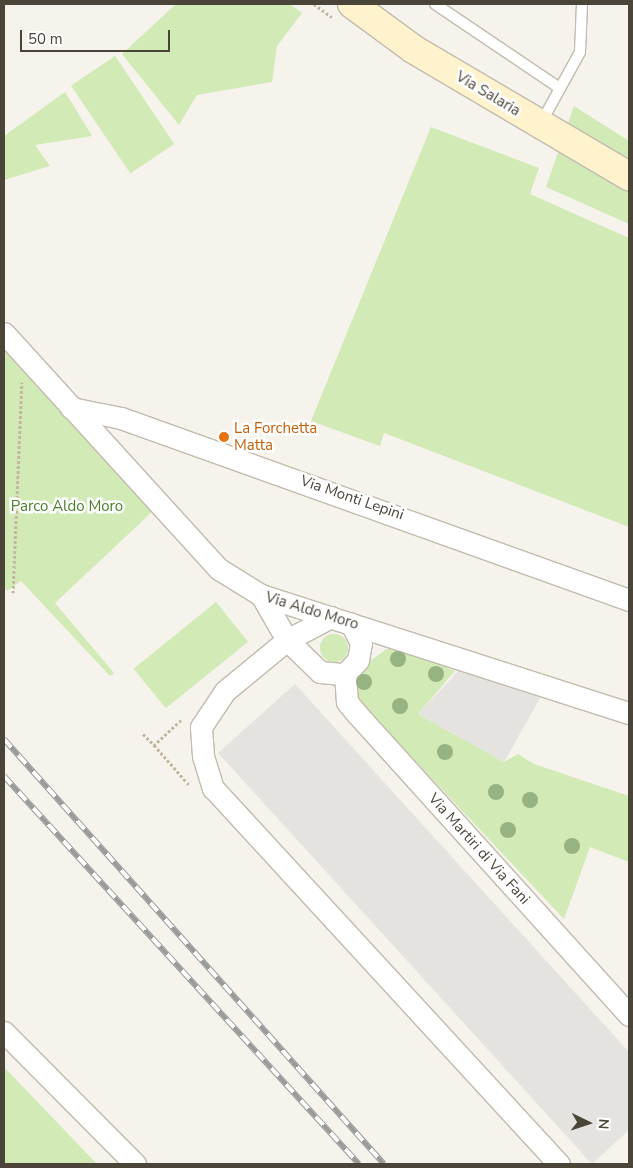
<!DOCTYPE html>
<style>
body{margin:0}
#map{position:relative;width:633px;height:1168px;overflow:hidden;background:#f6f3ec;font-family:"Nunito Sans",sans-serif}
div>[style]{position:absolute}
.green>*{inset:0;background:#d2eab5;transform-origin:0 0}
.round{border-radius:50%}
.parking>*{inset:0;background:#e5e3e0}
.path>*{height:3px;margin-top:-1.5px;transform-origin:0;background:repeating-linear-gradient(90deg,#c4b79f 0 2.5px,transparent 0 5px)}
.roads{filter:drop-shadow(1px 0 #c2bbae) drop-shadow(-1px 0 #c2bbae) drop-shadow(0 1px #c2bbae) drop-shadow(0 -1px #c2bbae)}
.service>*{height:10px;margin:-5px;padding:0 5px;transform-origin:5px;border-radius:5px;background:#fff}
.minor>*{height:21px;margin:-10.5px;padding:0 10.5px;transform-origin:10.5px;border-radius:10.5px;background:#fff}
.secondary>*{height:28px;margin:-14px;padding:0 14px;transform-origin:14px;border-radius:14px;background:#fff3cd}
.rail>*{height:5.5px;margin-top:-2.75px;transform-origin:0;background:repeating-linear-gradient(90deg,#fff 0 11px,#9a9a9a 0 22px);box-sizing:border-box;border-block:1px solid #9a9a9a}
.trees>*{width:16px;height:16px;margin:-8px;border-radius:50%;background:#97b381}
.dots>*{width:14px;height:14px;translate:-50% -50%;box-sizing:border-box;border:2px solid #fff;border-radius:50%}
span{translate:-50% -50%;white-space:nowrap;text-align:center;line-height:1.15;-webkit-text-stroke:5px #fff;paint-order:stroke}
.street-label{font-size:15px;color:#4b4439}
.food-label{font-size:15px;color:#c56008}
.left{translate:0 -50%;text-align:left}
.park-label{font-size:15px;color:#4a7f2a}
.frame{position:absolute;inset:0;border:5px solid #4b4439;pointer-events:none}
.north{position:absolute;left:563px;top:1098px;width:50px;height:50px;-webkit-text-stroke:4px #fff;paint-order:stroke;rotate:94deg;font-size:14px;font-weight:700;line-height:20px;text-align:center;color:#4b4439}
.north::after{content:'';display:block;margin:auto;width:18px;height:22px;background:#4b4439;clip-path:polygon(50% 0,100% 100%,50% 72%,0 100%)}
.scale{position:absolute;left:20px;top:30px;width:150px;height:22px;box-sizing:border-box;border:2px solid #4b4439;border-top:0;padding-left:6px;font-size:15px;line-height:18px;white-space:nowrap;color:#4b4439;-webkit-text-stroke:4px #fff;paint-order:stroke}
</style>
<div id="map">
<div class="green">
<i style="clip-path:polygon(176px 4px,290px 4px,302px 13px,277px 46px,272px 82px,197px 95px,179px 125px,122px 54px)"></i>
<i style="left:115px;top:56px;width:106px;height:53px;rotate:56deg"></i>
<i style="clip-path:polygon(65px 92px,92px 136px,35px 145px,50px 166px,4px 180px,4px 136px)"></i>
<i style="clip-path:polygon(574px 106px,629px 141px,629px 224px,546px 187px)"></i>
<i style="clip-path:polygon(431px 127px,539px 168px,530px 194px,629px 238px,629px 527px,384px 433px,380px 446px,311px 421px)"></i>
<i style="clip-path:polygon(4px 347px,154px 510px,55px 603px,114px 673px,110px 676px,21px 581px,7px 591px,4px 587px)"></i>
<i style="left:216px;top:602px;width:51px;height:106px;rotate:51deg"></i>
<i class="round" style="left:320px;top:634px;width:28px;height:28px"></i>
<i style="clip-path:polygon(392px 645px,455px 671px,418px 714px,504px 762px,518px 754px,534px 764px,629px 796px,629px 862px,590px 847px,564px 919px,356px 698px,350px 676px)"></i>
<i style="clip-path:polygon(4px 1067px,97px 1164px,4px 1164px)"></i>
</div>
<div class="parking">
<i style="clip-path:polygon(463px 666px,540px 698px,504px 762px,418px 714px)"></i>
<i style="clip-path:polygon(295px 684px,629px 1052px,629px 1130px,592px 1164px,218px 753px)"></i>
</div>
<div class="path">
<i style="left:314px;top:4px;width:22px;rotate:36deg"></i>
<i style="left:13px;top:593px;width:211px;rotate:-87.6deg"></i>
<i style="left:181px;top:720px;width:37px;rotate:137deg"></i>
<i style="left:154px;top:745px;width:55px;rotate:48.7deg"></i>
<i style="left:143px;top:734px;width:16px;rotate:45deg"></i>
</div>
<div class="roads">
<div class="service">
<i style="left:435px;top:4px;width:148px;rotate:34deg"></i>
<i style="left:541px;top:123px;width:81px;rotate:-61.2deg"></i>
<i style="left:580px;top:52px;width:48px;rotate:-87.6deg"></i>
</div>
<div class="minor">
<i style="left:4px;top:333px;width:319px;rotate:47.7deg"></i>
<i style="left:219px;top:569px;width:49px;rotate:31.8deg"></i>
<i style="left:261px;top:595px;width:386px;rotate:17.8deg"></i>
<i style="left:71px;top:408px;width:51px;rotate:11.3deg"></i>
<i style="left:121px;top:418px;width:540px;rotate:19.71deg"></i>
<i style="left:261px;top:595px;width:52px;rotate:60deg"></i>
<i style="left:287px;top:640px;width:46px;rotate:44.1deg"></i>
<i style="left:320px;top:672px;width:25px;rotate:5deg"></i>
<i style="left:345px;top:674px;width:19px;rotate:-47deg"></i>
<i style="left:358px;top:660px;width:17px;rotate:-80deg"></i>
<i style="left:361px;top:643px;width:22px;rotate:-117deg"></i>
<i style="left:331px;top:617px;width:50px;rotate:152.4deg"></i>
<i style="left:287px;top:640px;width:80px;rotate:140.6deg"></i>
<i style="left:225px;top:691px;width:43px;rotate:123.7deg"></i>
<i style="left:201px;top:727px;width:29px;rotate:86deg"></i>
<i style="left:203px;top:756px;width:34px;rotate:73deg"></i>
<i style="left:213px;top:788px;width:511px;rotate:47.38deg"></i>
<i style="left:345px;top:674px;width:28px;rotate:86deg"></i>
<i style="left:347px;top:702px;width:16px;rotate:50deg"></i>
<i style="left:357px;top:714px;width:406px;rotate:47.9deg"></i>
<i style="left:4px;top:1032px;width:186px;rotate:45.2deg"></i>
</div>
<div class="secondary">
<i style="left:352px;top:4px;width:76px;rotate:36.4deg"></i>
<i style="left:413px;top:49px;width:251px;rotate:30.5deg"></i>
</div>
</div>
<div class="rail">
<i style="left:4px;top:739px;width:570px;rotate:48.2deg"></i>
<i style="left:4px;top:776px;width:526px;rotate:47.54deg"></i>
</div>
<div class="trees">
<i style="left:398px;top:659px"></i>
<i style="left:436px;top:674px"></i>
<i style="left:364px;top:682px"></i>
<i style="left:400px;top:706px"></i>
<i style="left:445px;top:752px"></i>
<i style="left:496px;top:792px"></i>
<i style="left:530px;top:800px"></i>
<i style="left:508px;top:830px"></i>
<i style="left:572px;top:846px"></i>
</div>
<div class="dots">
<i style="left:224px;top:437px;background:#e8710a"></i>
</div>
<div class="street-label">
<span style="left:488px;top:94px;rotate:31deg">Via Salaria</span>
<span style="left:352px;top:498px;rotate:19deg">Via Monti Lepini</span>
<span style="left:312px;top:611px;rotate:17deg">Via Aldo Moro</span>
<span style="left:479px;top:849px;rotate:48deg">Via Martiri di Via Fani</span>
</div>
<div class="food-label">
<span class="left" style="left:234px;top:437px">La Forchetta<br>Matta</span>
</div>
<div class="park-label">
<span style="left:67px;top:507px">Parco Aldo Moro</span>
</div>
<div class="frame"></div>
<div class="north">N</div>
<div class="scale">50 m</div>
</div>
